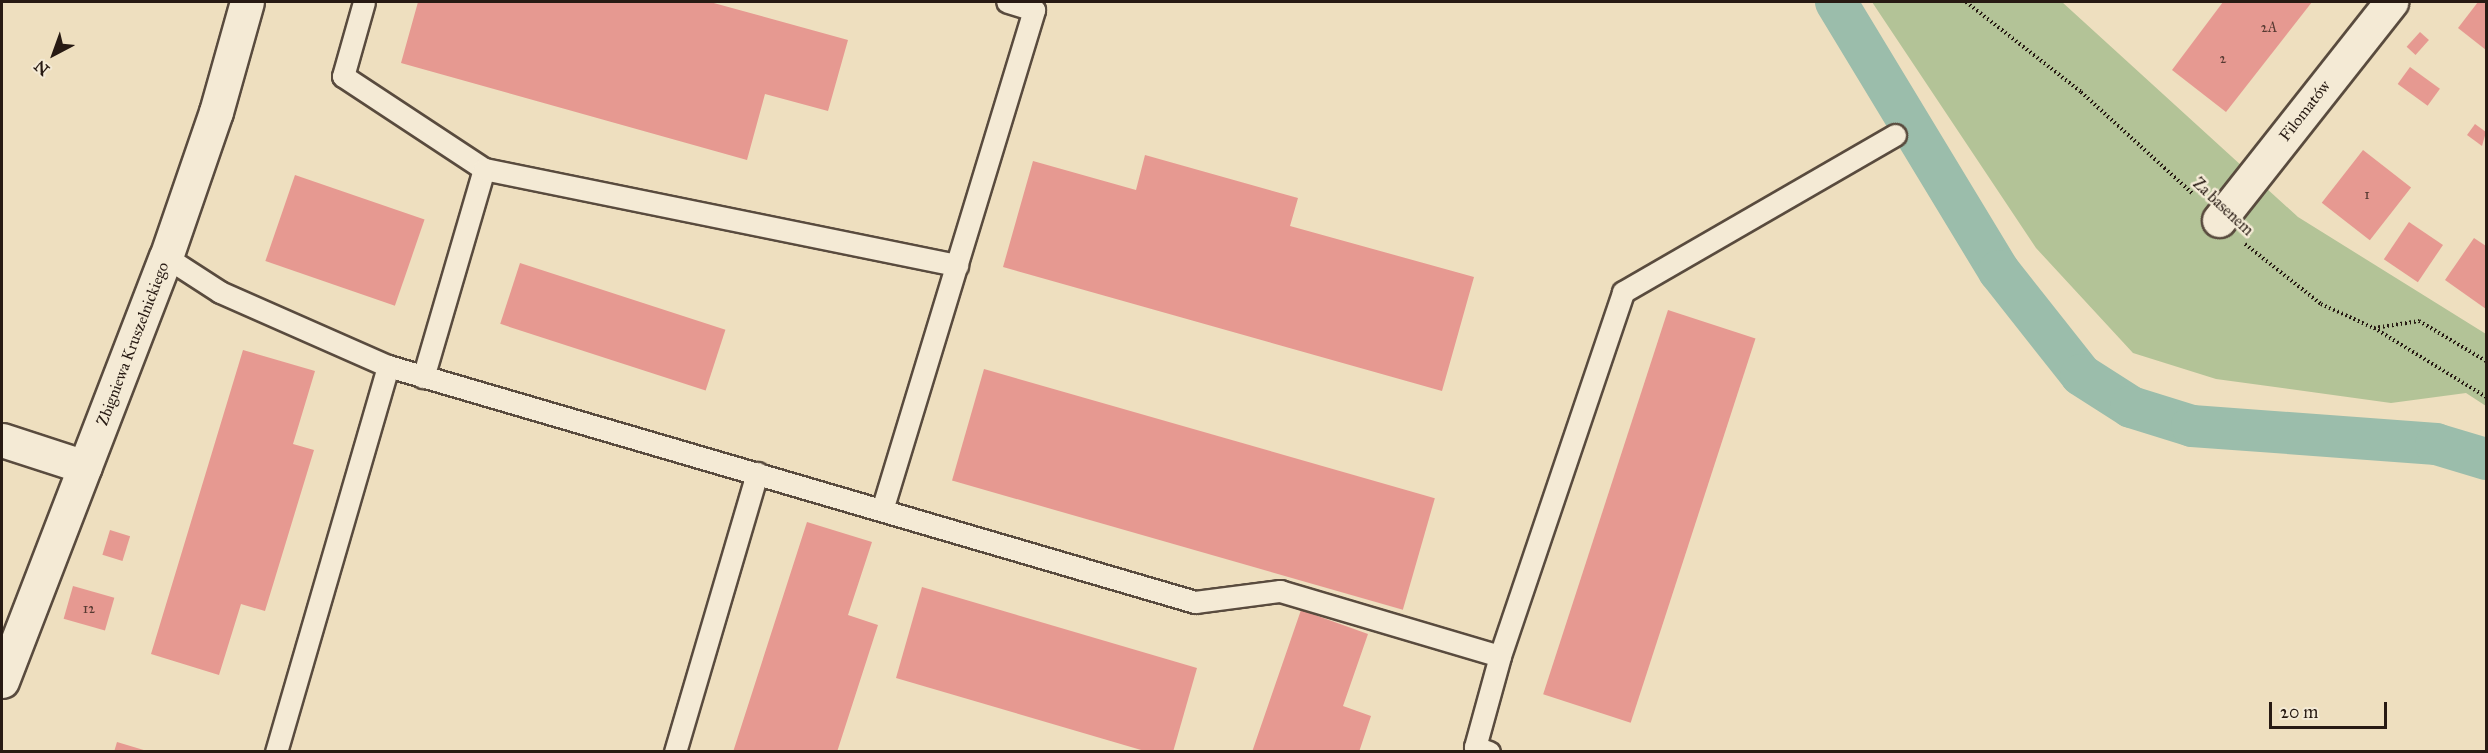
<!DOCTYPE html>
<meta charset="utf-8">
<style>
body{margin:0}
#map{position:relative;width:2488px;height:753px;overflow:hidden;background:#eedfbf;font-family:"IM FELL Great Primer",serif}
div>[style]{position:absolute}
.green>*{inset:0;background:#b3c397}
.canal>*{height:42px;margin:-21px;padding:0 21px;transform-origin:21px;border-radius:21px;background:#9bbdab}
.building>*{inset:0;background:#e69991;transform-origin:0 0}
.path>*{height:4px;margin-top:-2px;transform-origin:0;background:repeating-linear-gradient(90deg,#271a13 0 1.5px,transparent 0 4.5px)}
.roads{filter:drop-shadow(2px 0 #594b3e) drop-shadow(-2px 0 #594b3e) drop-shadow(0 2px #594b3e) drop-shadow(0 -2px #594b3e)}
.lane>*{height:21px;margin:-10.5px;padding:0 10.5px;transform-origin:10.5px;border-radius:10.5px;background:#f4ead5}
.street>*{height:33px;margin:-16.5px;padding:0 16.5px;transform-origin:16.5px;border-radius:16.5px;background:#f4ead5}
span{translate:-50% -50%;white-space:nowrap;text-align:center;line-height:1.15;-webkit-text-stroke:5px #f4ead5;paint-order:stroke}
.number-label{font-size:14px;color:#573a32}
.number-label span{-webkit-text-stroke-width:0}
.street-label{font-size:16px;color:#271a13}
.frame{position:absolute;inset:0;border:3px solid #271a13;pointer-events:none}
.north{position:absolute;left:24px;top:24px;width:60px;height:60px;-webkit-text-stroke:4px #f4ead5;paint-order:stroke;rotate:221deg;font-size:16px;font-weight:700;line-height:24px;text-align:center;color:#271a13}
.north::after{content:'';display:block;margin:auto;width:21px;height:27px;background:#271a13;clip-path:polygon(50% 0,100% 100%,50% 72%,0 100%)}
.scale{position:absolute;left:2269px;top:702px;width:118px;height:27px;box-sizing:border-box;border:3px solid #271a13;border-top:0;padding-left:8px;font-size:18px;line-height:21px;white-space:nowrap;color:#271a13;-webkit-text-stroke:4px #f4ead5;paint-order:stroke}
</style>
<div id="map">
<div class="green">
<i style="clip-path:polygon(1872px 2px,2062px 2px,2298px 217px,2486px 334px,2486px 406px,2466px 393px,2391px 403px,2216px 379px,2133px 353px,2036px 248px)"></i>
</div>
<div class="canal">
<i style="left:1836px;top:2px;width:315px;rotate:58.8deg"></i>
<i style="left:1999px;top:271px;width:132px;rotate:51.7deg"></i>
<i style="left:2081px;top:375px;width:59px;rotate:32.6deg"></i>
<i style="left:2131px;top:407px;width:64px;rotate:17.3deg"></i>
<i style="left:2192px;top:426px;width:245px;rotate:4.2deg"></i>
<i style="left:2436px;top:444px;width:52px;rotate:16.7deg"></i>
</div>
<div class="building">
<i style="clip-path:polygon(418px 2px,710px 2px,848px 40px,828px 111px,765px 94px,747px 160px,401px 63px)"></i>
<i style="clip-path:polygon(2223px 2px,2312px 2px,2226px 112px,2172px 70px)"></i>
<i style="clip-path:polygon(2478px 2px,2486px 2px,2486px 50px,2458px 28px)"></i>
<i style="left:2420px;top:32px;width:12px;height:20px;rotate:42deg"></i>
<i style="left:2410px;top:67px;width:37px;height:21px;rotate:36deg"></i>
<i style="clip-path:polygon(2475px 124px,2486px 132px,2482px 146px,2467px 135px)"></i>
<i style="left:2363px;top:150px;width:61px;height:67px;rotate:38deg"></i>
<i style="clip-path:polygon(1145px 155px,1298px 198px,1290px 226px,1474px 277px,1442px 391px,1003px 267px,1033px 161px,1136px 190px)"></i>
<i style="left:295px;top:175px;width:137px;height:91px;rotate:19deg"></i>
<i style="left:2409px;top:222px;width:41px;height:45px;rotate:34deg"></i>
<i style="clip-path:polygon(2474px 238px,2486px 246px,2486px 309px,2445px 280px)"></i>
<i style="left:520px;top:263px;width:216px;height:64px;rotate:18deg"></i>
<i style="left:1668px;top:310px;width:92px;height:404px;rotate:18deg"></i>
<i style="clip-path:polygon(243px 350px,315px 371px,293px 444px,314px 450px,265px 611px,241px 604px,219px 675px,151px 654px)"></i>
<i style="left:984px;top:369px;width:469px;height:116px;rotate:16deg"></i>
<i style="clip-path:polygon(807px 522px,872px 542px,848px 615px,878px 625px,837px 752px,733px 752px)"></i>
<i style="left:110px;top:530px;width:21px;height:26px;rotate:17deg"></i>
<i style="left:73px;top:586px;width:43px;height:34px;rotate:16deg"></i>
<i style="clip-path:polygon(922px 587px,1197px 668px,1173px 752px,1148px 752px,896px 678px)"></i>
<i style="clip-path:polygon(1301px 610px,1368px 634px,1343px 706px,1371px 716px,1359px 752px,1252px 752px)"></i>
<i style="clip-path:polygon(117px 742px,147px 751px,147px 752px,114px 752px)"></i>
</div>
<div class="path">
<i style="left:1966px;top:2px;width:146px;rotate:38deg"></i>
<i style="left:2081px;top:92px;width:150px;rotate:42.3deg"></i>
<i style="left:2245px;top:244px;width:97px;rotate:38.3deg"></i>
<i style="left:2321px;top:304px;width:58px;rotate:24.4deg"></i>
<i style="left:2374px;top:328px;width:132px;rotate:31.6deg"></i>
<i style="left:2374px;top:328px;width:46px;rotate:-8.8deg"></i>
<i style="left:2419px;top:321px;width:78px;rotate:30.8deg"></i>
</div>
<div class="roads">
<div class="lane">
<i style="left:364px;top:2px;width:77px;rotate:105.8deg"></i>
<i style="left:343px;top:76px;width:169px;rotate:33.4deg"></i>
<i style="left:484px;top:169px;width:217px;rotate:106.3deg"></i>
<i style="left:484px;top:169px;width:483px;rotate:11.5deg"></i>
<i style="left:166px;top:257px;width:64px;rotate:32.9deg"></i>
<i style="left:220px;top:292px;width:184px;rotate:23.8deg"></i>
<i style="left:388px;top:366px;width:841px;rotate:16.3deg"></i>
<i style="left:1195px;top:602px;width:86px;rotate:-7.4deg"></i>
<i style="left:1280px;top:591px;width:229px;rotate:16.5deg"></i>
<i style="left:1500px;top:656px;width:384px;rotate:-71.3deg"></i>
<i style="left:1623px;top:292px;width:314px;rotate:-30deg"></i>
<i style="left:882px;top:510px;width:523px;rotate:-73.09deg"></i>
<i style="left:1034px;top:10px;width:28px;rotate:-163deg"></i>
<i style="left:276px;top:752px;width:402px;rotate:-73.8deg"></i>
<i style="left:675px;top:752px;width:291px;rotate:-73.6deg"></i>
<i style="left:1489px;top:752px;width:15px;rotate:-160deg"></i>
<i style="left:1475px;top:747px;width:94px;rotate:-74.6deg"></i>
</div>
<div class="street">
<i style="left:2219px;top:220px;width:278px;rotate:-51.7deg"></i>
<i style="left:2px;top:440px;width:87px;rotate:18deg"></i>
<i style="left:2px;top:681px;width:455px;rotate:-68.9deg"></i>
<i style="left:166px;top:257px;width:153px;rotate:-71deg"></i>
<i style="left:216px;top:112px;width:114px;rotate:-74.3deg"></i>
</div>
</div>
<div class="number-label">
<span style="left:2269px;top:28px">2A</span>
<span style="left:2223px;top:59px">2</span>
<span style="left:2367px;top:195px">1</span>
<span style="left:89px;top:609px">12</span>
</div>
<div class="street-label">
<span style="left:2305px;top:111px;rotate:-52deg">Filomatów</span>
<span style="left:2223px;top:207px;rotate:43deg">Za basenem</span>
<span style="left:133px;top:344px;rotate:-69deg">Zbigniewa Kruszelnickiego</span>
</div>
<div class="frame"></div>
<div class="north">N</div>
<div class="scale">20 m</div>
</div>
